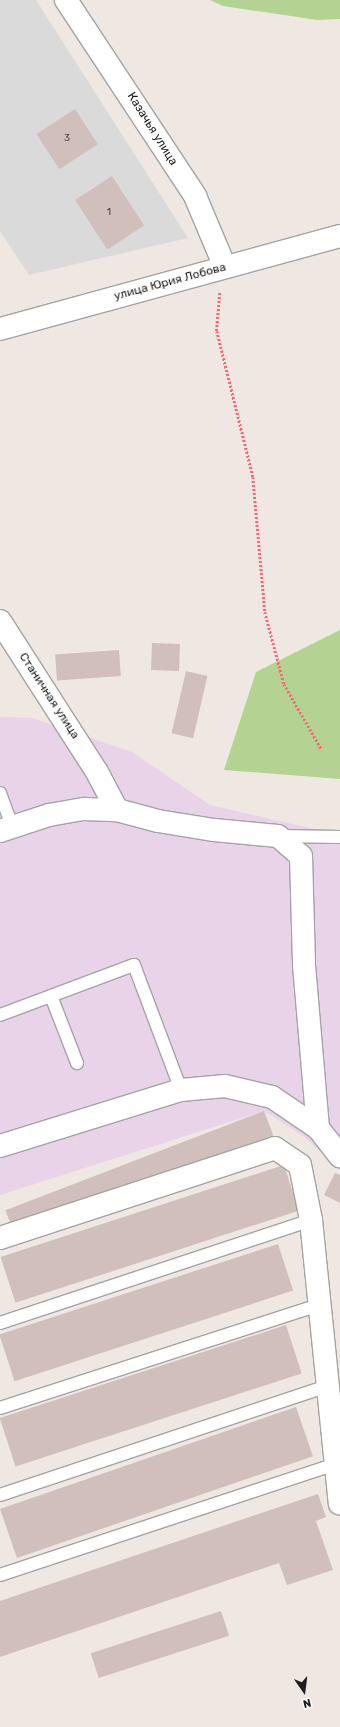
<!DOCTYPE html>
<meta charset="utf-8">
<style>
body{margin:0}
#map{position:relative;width:340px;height:1727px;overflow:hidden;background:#efe8e2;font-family:Rubik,sans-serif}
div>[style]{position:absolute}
.residential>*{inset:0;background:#dbdada}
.industrial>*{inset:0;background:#e8d3e9}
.forest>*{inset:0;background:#b4d393}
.building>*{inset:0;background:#d0bfbb;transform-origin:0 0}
.path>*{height:2.5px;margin-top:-1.25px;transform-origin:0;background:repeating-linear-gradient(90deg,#ff6376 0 2px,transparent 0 4px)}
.roads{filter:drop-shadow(1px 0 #a4a4a4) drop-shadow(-1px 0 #a4a4a4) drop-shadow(0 1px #a4a4a4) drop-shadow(0 -1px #a4a4a4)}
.lane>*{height:12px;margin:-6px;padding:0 6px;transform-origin:6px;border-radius:6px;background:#fff}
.street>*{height:22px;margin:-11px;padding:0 11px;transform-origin:11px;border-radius:11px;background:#fff}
span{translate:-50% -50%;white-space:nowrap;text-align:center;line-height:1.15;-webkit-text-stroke:3px #fff;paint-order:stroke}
.number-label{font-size:10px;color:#4a4644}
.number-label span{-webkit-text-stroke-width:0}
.street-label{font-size:12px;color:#1d1d1d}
.north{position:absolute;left:284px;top:1671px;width:40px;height:40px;-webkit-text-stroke:3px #fff;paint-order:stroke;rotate:166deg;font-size:11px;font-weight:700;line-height:16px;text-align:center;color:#1d1d1d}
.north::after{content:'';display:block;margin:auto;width:14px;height:18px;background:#1d1d1d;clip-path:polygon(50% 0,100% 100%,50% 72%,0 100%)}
</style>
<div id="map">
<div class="residential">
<i style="clip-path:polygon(0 0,36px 0,188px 238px,29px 275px,0 231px)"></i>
</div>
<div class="industrial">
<i style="clip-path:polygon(0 717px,32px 718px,132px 752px,210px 805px,340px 835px,340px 1169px,303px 1136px,264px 1111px,0 1195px)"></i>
</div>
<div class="forest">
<i style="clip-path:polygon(210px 0,340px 0,340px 19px,317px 20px,223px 6px)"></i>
<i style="clip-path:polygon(340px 630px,340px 779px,224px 770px,256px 672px)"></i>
</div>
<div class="building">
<i style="left:75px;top:109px;width:42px;height:46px;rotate:57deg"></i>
<i style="left:112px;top:176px;width:59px;height:44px;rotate:57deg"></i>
<i style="left:152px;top:643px;width:28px;height:27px;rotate:2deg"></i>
<i style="left:119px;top:650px;width:26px;height:64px;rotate:86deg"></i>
<i style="left:186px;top:671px;width:22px;height:64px;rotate:13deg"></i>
<i style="left:264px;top:1111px;width:26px;height:277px;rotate:69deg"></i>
<i style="left:284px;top:1165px;width:48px;height:298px;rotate:72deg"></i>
<i style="clip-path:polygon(335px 1173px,340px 1175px,340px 1203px,324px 1195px)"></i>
<i style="left:278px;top:1244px;width:49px;height:293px;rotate:72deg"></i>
<i style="left:286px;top:1325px;width:51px;height:301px;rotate:72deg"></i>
<i style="left:296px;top:1407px;width:52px;height:313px;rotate:71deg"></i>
<i style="clip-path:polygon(318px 1494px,326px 1517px,316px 1521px,333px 1570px,287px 1585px,279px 1563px,0 1657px,0 1601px)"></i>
<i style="left:221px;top:1611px;width:26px;height:137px;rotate:72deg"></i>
</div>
<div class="path">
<i style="left:220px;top:293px;width:38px;rotate:95deg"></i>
<i style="left:217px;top:331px;width:150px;rotate:76.1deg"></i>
<i style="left:253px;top:477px;width:136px;rotate:84.9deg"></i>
<i style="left:265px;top:612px;width:74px;rotate:75.2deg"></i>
<i style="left:284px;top:684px;width:76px;rotate:60.1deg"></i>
</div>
<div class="roads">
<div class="lane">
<i style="left:0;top:793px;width:37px;rotate:70deg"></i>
<i style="left:279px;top:836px;width:61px;rotate:0.9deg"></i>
<i style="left:51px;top:996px;width:72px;rotate:68.8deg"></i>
<i style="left:0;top:1015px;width:143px;rotate:-20.5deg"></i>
<i style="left:134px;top:965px;width:134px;rotate:69.4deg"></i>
<i style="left:0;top:1323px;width:328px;rotate:-18.3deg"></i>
<i style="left:0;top:1408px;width:335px;rotate:-17.9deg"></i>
<i style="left:0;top:1495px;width:346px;rotate:-18.4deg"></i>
<i style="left:0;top:1575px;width:354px;rotate:-18.3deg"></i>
</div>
<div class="street">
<i style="left:66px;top:0;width:235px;rotate:56.6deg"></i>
<i style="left:195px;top:196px;width:77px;rotate:67.1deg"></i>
<i style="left:0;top:329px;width:352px;rotate:-15.3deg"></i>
<i style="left:0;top:621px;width:179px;rotate:57.3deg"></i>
<i style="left:97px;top:772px;width:43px;rotate:62.2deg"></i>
<i style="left:0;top:831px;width:52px;rotate:-18.1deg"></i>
<i style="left:49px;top:815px;width:36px;rotate:-10deg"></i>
<i style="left:84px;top:809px;width:33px;rotate:2deg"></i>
<i style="left:117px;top:810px;width:42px;rotate:15deg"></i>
<i style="left:158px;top:821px;width:57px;rotate:9.1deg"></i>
<i style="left:214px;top:830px;width:64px;rotate:5.4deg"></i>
<i style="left:278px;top:836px;width:30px;rotate:41deg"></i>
<i style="left:301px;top:856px;width:109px;rotate:88.4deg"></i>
<i style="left:304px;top:965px;width:164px;rotate:85.1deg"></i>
<i style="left:318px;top:1128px;width:36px;rotate:52deg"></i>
<i style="left:0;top:1146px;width:189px;rotate:-17.2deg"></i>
<i style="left:181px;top:1090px;width:44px;rotate:-5.2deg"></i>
<i style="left:225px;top:1086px;width:48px;rotate:13.2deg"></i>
<i style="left:272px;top:1097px;width:55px;rotate:34deg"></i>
<i style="left:0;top:1238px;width:289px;rotate:-18.1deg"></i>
<i style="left:275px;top:1148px;width:30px;rotate:34deg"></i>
<i style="left:300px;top:1165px;width:56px;rotate:78.7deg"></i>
<i style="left:311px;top:1220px;width:285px;rotate:84.2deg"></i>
</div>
</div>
<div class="number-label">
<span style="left:67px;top:139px">3</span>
<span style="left:109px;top:213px">1</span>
</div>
<div class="street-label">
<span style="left:152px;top:129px;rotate:58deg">Казачья улица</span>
<span style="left:170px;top:282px;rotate:-15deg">улица Юрия Лобова</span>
<span style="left:49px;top:696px;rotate:57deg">Станичная улица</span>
</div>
<div class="north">N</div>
</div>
